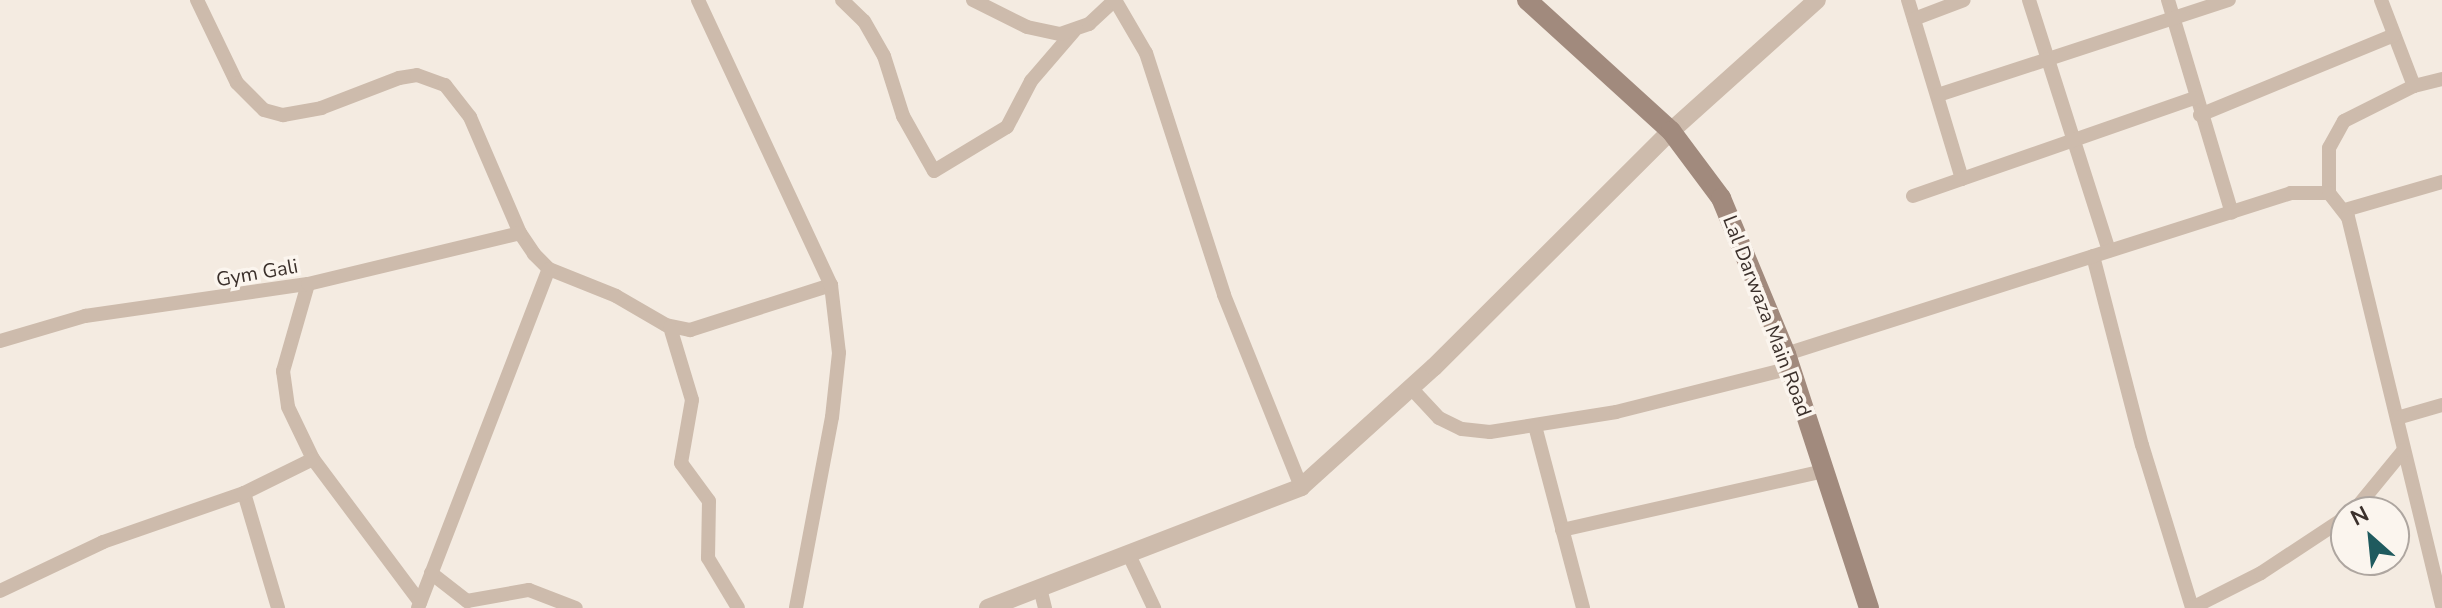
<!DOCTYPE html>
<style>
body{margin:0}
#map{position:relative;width:2442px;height:608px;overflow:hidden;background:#f4ebe1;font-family:"Nunito Sans",sans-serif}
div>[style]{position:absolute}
.minor>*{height:14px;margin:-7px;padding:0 7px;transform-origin:7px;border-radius:7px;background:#cdbbac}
.tertiary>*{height:18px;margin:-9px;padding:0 9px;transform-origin:9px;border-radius:9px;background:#cdbbac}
.secondary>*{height:20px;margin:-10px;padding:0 10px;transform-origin:10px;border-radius:10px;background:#a18a7d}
span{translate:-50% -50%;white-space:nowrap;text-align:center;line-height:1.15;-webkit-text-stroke:7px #fbf5ee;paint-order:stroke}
.street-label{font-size:20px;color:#3b302b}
.north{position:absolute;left:2330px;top:496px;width:80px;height:80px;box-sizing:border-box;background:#fbf5ee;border:2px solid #aea6a0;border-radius:50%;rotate:333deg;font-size:22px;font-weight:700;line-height:32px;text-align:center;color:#3b302b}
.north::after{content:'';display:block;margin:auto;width:28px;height:36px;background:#1f5a5e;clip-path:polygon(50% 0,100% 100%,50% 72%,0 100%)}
</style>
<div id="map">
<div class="minor">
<i style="left:197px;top:0;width:92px;rotate:64.3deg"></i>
<i style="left:237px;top:83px;width:38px;rotate:45deg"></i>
<i style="left:264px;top:110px;width:20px;rotate:15deg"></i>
<i style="left:283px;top:115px;width:39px;rotate:-10deg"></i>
<i style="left:321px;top:108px;width:84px;rotate:-21deg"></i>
<i style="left:399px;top:78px;width:18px;rotate:-9deg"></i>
<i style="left:417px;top:75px;width:30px;rotate:20deg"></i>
<i style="left:445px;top:85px;width:41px;rotate:52deg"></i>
<i style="left:470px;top:117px;width:126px;rotate:66.7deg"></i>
<i style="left:520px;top:233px;width:25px;rotate:56deg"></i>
<i style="left:534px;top:254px;width:21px;rotate:45deg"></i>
<i style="left:549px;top:269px;width:72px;rotate:21.9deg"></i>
<i style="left:616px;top:296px;width:58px;rotate:30.1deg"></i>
<i style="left:666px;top:325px;width:25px;rotate:12deg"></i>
<i style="left:690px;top:330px;width:148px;rotate:-17.7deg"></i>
<i style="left:831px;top:285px;width:68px;rotate:83.3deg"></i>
<i style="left:839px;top:353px;width:64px;rotate:96.2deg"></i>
<i style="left:832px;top:417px;width:194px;rotate:100.7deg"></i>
<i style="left:698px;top:0;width:315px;rotate:65deg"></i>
<i style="left:842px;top:0;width:30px;rotate:44deg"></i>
<i style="left:864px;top:21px;width:40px;rotate:60.3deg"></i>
<i style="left:884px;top:56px;width:63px;rotate:72.4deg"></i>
<i style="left:903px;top:116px;width:63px;rotate:60.6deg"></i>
<i style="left:934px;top:171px;width:85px;rotate:-31.1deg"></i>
<i style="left:1007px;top:127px;width:52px;rotate:-62.4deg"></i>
<i style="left:1031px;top:81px;width:66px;rotate:-49.3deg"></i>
<i style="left:973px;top:0;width:60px;rotate:26.6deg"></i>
<i style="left:1027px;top:27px;width:34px;rotate:12deg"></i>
<i style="left:1060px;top:34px;width:31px;rotate:-19deg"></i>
<i style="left:1089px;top:24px;width:35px;rotate:-43deg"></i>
<i style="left:1115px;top:0;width:61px;rotate:59.7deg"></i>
<i style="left:1146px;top:53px;width:254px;rotate:72.1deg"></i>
<i style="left:1224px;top:295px;width:207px;rotate:68.1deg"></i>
<i style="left:1908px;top:0;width:187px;rotate:73.2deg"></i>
<i style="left:2029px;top:0;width:263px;rotate:72.3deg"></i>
<i style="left:2168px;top:0;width:222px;rotate:73.3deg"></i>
<i style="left:2381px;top:0;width:92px;rotate:69deg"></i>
<i style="left:1914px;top:19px;width:53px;rotate:-20.8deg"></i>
<i style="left:1938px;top:95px;width:306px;rotate:-18.1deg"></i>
<i style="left:2200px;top:115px;width:210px;rotate:-22.4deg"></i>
<i style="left:2329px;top:193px;width:45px;rotate:-90deg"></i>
<i style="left:2329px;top:148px;width:31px;rotate:-61deg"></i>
<i style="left:2344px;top:121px;width:78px;rotate:-26.6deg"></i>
<i style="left:2414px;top:86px;width:29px;rotate:-14deg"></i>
<i style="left:1913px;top:196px;width:298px;rotate:-19.2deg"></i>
<i style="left:2345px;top:210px;width:101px;rotate:-16.1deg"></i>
<i style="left:2093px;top:256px;width:195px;rotate:75.5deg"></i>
<i style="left:2142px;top:445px;width:170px;rotate:72.9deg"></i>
<i style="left:2192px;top:608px;width:77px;rotate:-26.9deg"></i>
<i style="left:2261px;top:573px;width:102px;rotate:-33.4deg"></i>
<i style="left:308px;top:284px;width:91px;rotate:106deg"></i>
<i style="left:283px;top:371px;width:36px;rotate:82deg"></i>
<i style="left:288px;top:407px;width:58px;rotate:64.3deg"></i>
<i style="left:313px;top:459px;width:179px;rotate:53.2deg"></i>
<i style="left:670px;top:327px;width:76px;rotate:73.2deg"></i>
<i style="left:692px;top:400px;width:64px;rotate:99.9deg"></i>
<i style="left:681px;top:463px;width:47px;rotate:53.6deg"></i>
<i style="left:709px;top:501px;width:57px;rotate:91deg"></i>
<i style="left:708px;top:558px;width:58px;rotate:59deg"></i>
<i style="left:0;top:341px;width:89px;rotate:-16.4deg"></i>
<i style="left:85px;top:316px;width:225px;rotate:-8.2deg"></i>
<i style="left:308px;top:284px;width:218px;rotate:-13.5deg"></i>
<i style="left:1786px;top:354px;width:530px;rotate:-17.68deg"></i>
<i style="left:2291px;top:193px;width:38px"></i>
<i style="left:2329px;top:193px;width:31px;rotate:52deg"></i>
<i style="left:2348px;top:217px;width:399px;rotate:76.4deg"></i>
<i style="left:1411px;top:388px;width:41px;rotate:47deg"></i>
<i style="left:1439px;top:418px;width:25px;rotate:26deg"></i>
<i style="left:1462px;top:429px;width:28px;rotate:6deg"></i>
<i style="left:1490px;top:432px;width:128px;rotate:-9deg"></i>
<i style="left:1616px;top:412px;width:180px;rotate:-14.1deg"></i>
<i style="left:2397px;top:418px;width:47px;rotate:-16.1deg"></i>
<i style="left:1535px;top:426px;width:188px;rotate:75.2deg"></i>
<i style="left:244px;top:493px;width:120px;rotate:73.5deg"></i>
<i style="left:2353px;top:512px;width:80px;rotate:-50.6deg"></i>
<i style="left:1562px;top:530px;width:269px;rotate:-12.7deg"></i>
<i style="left:1129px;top:555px;width:59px;rotate:64.7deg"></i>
<i style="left:431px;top:573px;width:46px;rotate:37.9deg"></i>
<i style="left:467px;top:601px;width:63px;rotate:-10.1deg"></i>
<i style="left:529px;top:590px;width:50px;rotate:21deg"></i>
<i style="left:1040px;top:588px;width:21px;rotate:76deg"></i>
<i style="left:0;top:591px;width:114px;rotate:-25.4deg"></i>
<i style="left:103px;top:542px;width:149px;rotate:-19.2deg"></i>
<i style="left:244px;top:493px;width:77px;rotate:-26.2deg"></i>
<i style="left:418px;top:608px;width:363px;rotate:-68.9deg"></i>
</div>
<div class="tertiary">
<i style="left:988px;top:608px;width:336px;rotate:-21.1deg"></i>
<i style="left:1301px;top:487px;width:179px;rotate:-42.1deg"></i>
<i style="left:1434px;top:367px;width:334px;rotate:-44.9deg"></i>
<i style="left:1671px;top:131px;width:196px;rotate:-41.9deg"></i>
</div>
<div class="secondary">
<i style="left:1527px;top:0;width:195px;rotate:42.3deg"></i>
<i style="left:1671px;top:131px;width:84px;rotate:53.3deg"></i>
<i style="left:1721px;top:198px;width:169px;rotate:67.4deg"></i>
<i style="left:1786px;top:354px;width:267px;rotate:71.9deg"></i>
</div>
<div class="street-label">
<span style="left:257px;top:273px;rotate:-10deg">Gym Gali</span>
<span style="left:1767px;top:316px;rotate:69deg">Lal Darwaza Main Road</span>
</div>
<div class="north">N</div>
</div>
